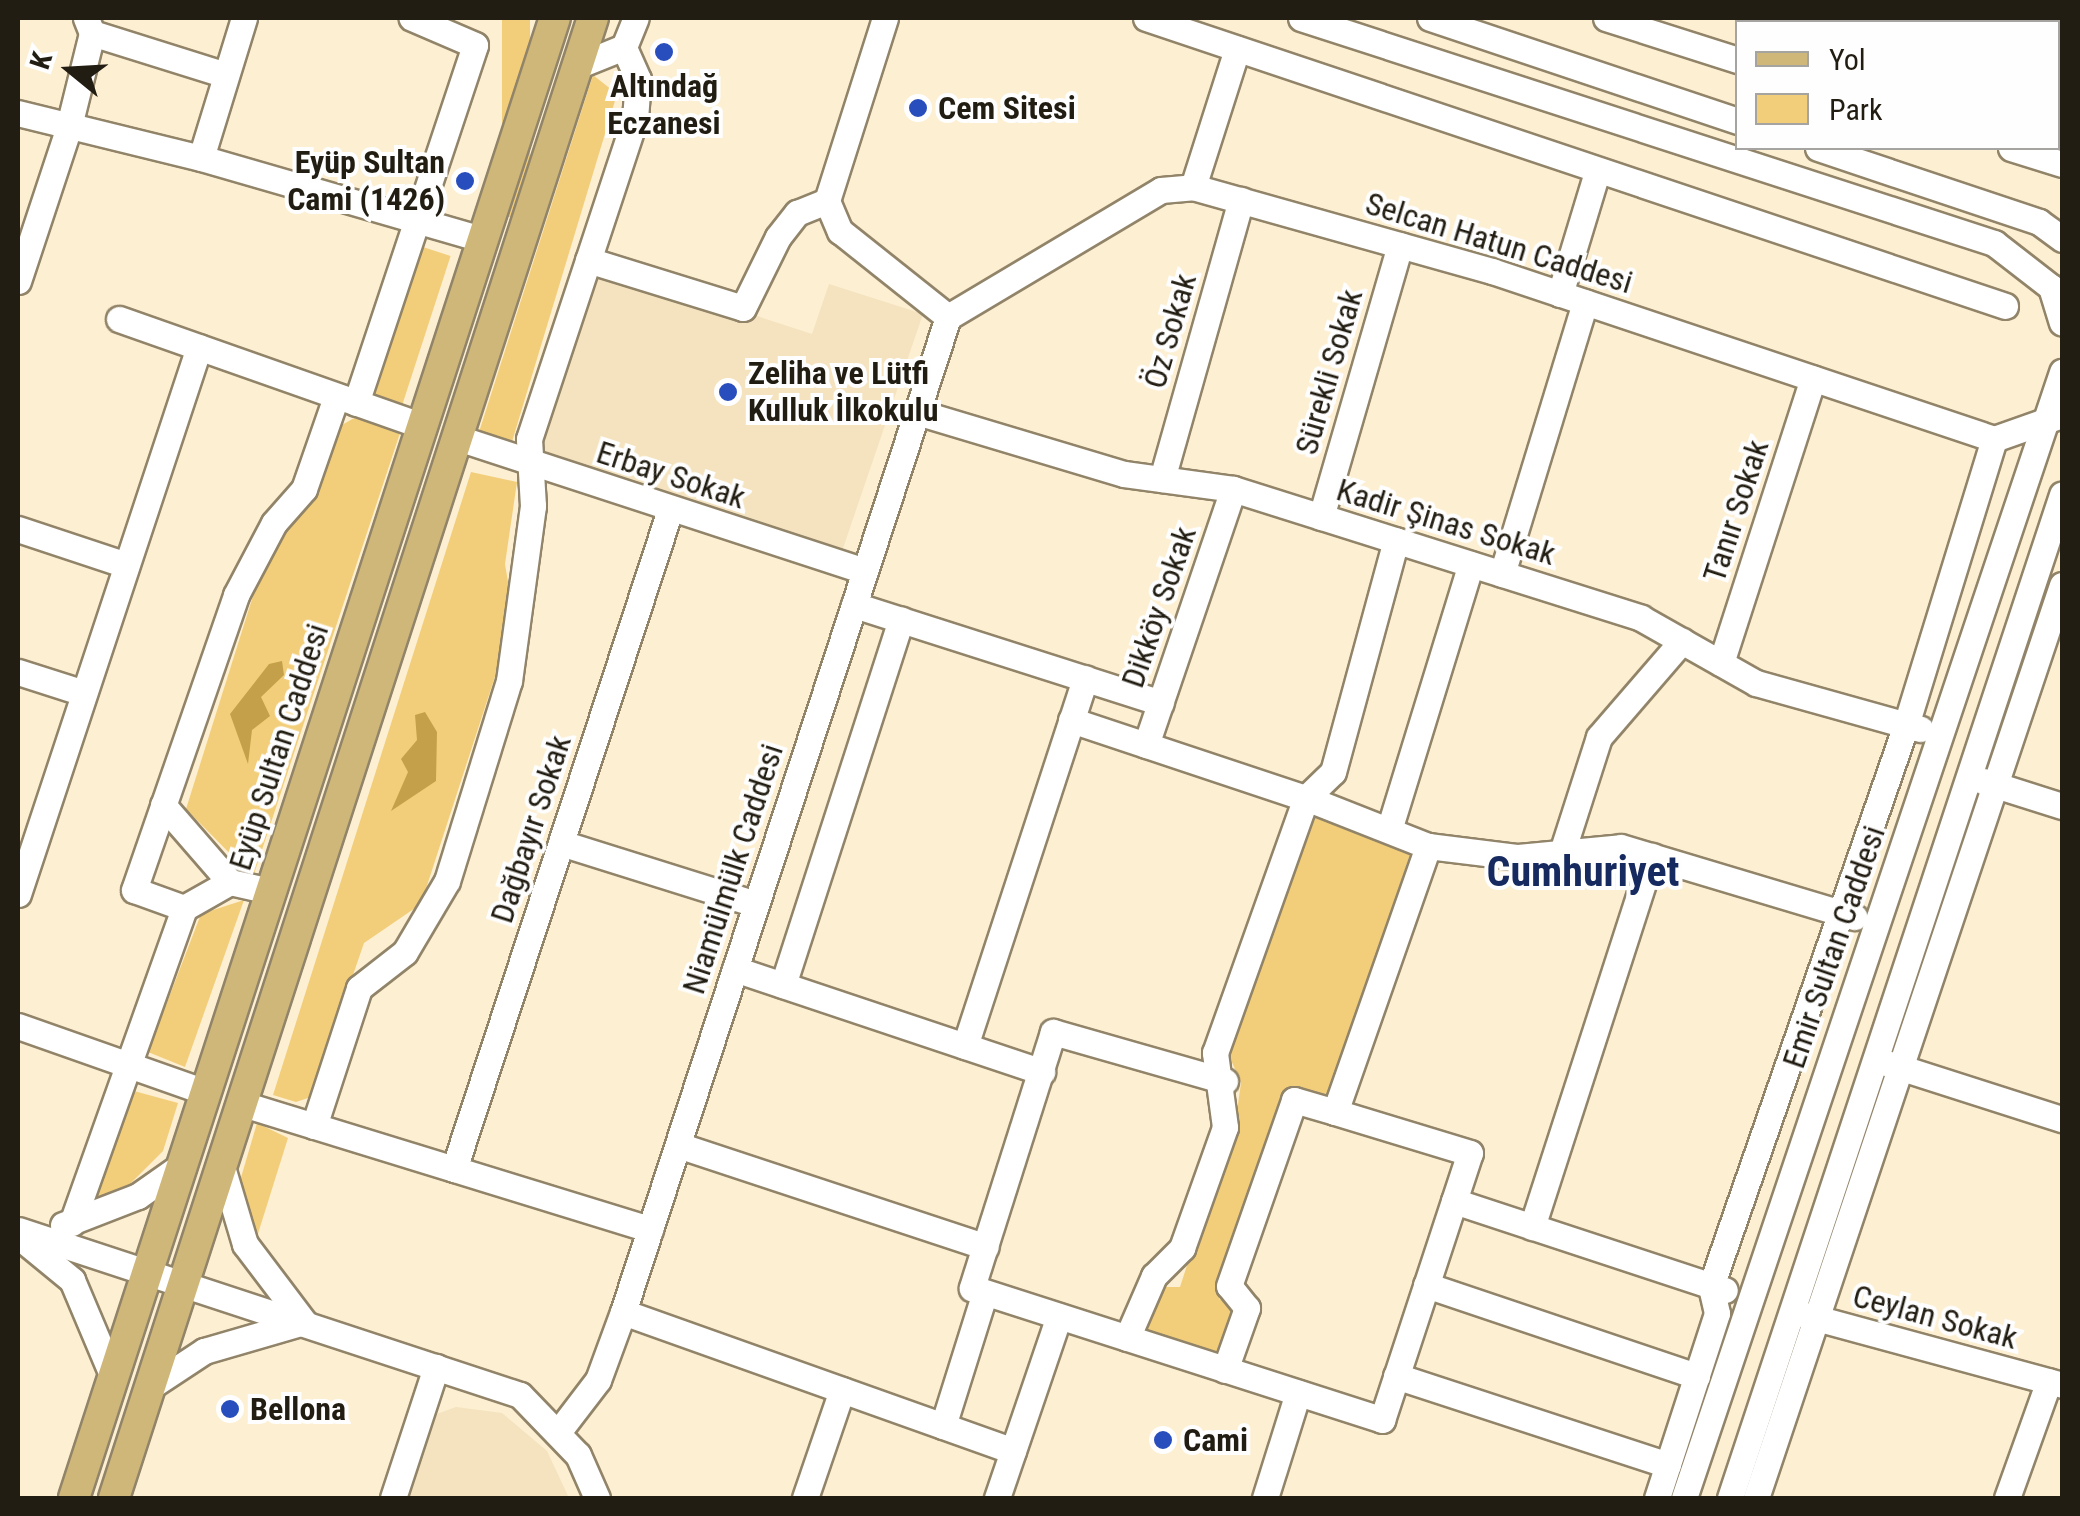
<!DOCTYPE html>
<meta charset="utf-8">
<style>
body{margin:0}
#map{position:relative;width:2080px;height:1516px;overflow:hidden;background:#fdefd2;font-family:"Roboto Condensed",sans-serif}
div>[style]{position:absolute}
.built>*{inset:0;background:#f4e3be}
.green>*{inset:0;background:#f3ce7a;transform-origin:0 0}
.water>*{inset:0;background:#c5a04a}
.roads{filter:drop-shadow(2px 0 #918469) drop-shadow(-2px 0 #918469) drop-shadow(0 2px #918469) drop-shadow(0 -2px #918469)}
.minor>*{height:25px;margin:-12.5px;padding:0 12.5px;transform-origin:12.5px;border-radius:12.5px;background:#fff}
.major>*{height:30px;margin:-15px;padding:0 15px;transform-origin:15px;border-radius:15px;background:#cfb779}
.tram>*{height:2.5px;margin:-1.25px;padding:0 1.25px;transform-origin:1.25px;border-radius:1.25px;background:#968c77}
.dots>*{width:28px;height:28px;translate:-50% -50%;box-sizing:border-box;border:5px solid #fefefe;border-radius:50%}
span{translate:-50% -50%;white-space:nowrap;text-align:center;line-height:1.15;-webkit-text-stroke:8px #fefefe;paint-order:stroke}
.poi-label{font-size:32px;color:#221d12;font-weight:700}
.left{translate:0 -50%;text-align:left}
.right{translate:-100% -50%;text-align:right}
.street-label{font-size:32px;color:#221d12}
.district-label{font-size:42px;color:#162a60;font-weight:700}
.frame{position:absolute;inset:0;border:20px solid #221d12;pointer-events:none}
.legend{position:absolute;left:1735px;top:20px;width:325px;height:130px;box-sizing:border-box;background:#fefefe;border:2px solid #a6a4a0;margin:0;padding:12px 18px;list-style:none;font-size:30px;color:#221d12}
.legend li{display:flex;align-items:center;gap:20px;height:50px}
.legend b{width:50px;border:2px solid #a6a4a0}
.north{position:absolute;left:20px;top:20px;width:100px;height:100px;-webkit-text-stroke:8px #fefefe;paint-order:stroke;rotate:288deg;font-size:28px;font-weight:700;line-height:40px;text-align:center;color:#221d12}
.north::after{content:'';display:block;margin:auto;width:35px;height:45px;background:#221d12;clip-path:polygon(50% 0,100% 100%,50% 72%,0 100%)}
</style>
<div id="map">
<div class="built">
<i style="clip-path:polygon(601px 265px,812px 334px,829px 284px,923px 314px,841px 554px,540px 450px)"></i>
<i style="clip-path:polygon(456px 1407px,502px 1413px,547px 1451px,569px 1498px,409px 1498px,434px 1415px)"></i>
</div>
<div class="green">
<i style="left:502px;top:18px;width:28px;height:199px"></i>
<i style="clip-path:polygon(593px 75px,617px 94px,511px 445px,479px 432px)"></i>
<i style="left:423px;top:247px;width:29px;height:155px;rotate:18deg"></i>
<i style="clip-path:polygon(356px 417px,400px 433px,253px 877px,186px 809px,264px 561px,308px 504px,340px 426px)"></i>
<i style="clip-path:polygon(471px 472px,517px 482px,505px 564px,514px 618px,421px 904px,364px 943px,311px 1097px,296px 1102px,273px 1095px)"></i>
<i style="clip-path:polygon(1317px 813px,1412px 848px,1331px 1097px,1292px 1089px,1220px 1287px,1219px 1299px,1233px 1305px,1218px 1360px,1141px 1336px,1160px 1287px,1180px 1287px,1237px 1111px,1241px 1083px,1228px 1053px)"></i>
<i style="clip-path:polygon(244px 900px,185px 1067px,148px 1052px,201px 914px)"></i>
<i style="clip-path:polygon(134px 1091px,178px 1103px,163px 1151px,120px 1194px,89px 1206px)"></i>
<i style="clip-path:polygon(257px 1123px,288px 1138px,256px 1240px,237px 1191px)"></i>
</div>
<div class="water">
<i style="clip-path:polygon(282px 661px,284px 675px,261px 697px,270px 716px,252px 730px,248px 764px,230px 714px,269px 664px)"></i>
<i style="clip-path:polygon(425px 712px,437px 732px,436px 781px,391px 811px,408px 772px,401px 759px,417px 740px,415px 715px)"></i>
</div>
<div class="roads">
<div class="minor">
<i style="left:244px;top:18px;width:146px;rotate:107.1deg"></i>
<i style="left:201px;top:158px;width:292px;rotate:16.1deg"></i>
<i style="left:885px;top:18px;width:192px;rotate:107.6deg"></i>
<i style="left:827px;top:201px;width:33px;rotate:67deg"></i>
<i style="left:840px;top:231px;width:138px;rotate:38.5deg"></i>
<i style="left:1146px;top:18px;width:906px;rotate:18.53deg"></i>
<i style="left:1301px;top:18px;width:729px;rotate:17.99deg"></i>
<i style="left:1994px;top:243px;width:72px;rotate:37.7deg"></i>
<i style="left:2051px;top:287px;width:37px;rotate:73deg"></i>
<i style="left:1430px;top:18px;width:325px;rotate:18.5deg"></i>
<i style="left:1606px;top:18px;width:139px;rotate:17.7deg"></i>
<i style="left:1749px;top:22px;width:4px;rotate:-76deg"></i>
<i style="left:92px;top:33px;width:140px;rotate:17.4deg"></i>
<i style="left:577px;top:66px;width:51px;rotate:-22deg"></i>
<i style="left:624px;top:47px;width:31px;rotate:-68deg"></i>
<i style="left:18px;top:113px;width:188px;rotate:13.8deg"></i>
<i style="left:1818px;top:148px;width:233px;rotate:18.5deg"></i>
<i style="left:2039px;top:222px;width:29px;rotate:36deg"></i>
<i style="left:2011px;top:148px;width:53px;rotate:17.4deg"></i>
<i style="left:1193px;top:187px;width:145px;rotate:-72.3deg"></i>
<i style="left:588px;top:260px;width:162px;rotate:17.2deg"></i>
<i style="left:743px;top:308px;width:79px;rotate:-63.8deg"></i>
<i style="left:778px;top:237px;width:31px;rotate:-52deg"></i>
<i style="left:797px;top:213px;width:32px;rotate:-22deg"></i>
<i style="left:18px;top:281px;width:159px;rotate:-71.7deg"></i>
<i style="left:68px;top:130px;width:100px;rotate:-76.1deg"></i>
<i style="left:92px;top:33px;width:16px;rotate:-112deg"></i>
<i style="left:1560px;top:294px;width:127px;rotate:-73.1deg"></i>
<i style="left:948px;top:317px;width:248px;rotate:-30.8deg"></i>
<i style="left:1161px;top:190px;width:32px;rotate:-5deg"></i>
<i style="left:1193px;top:187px;width:311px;rotate:15.7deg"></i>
<i style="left:1492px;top:271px;width:529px;rotate:18.5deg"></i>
<i style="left:1994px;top:439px;width:72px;rotate:-19.4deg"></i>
<i style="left:119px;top:319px;width:319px;rotate:19.4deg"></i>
<i style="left:356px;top:403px;width:377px;rotate:-71.6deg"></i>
<i style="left:475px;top:45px;width:69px;rotate:-156.8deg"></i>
<i style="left:917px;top:412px;width:216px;rotate:16.7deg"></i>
<i style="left:1124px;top:474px;width:110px;rotate:7.8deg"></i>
<i style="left:1233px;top:489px;width:428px;rotate:17.5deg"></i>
<i style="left:1641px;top:618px;width:132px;rotate:29.5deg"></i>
<i style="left:1756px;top:683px;width:171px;rotate:15.6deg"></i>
<i style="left:458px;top:438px;width:428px;rotate:18.1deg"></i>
<i style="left:1162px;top:479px;width:290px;rotate:-74.2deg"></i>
<i style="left:1321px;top:517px;width:283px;rotate:-73.8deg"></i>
<i style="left:18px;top:529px;width:114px;rotate:18.4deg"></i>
<i style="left:1502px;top:574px;width:284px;rotate:-73deg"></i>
<i style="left:854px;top:605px;width:322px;rotate:17.7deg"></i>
<i style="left:1721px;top:663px;width:299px;rotate:-72.1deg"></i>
<i style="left:18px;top:672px;width:69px;rotate:17.7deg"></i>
<i style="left:1071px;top:720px;width:248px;rotate:18.4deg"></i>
<i style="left:1306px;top:798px;width:37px;rotate:-44deg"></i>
<i style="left:1333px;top:772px;width:240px;rotate:-74.8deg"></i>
<i style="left:1146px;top:745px;width:270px;rotate:-71.2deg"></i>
<i style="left:1983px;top:781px;width:83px;rotate:17.6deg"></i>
<i style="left:163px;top:805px;width:102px;rotate:49deg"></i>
<i style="left:1389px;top:830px;width:278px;rotate:-72.9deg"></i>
<i style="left:561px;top:843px;width:204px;rotate:17.4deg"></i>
<i style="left:1564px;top:846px;width:114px;rotate:-72.2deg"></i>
<i style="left:1599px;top:737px;width:127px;rotate:-49.2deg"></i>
<i style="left:18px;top:894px;width:576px;rotate:-71.69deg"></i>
<i style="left:184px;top:908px;width:53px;rotate:-29.5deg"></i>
<i style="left:230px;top:882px;width:41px;rotate:12.7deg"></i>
<i style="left:735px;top:969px;width:324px;rotate:18.5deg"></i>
<i style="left:783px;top:985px;width:384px;rotate:-72.1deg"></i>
<i style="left:18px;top:1026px;width:198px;rotate:19.4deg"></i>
<i style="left:965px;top:1046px;width:387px;rotate:-71.9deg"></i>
<i style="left:1886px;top:1063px;width:185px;rotate:17.7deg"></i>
<i style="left:1225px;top:1081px;width:179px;rotate:-164.1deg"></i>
<i style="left:1053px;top:1032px;width:269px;rotate:107.6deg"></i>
<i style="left:972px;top:1288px;width:431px;rotate:17.8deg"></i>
<i style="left:1382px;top:1420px;width:281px;rotate:-71.8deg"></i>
<i style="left:1470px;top:1153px;width:141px;rotate:-163.1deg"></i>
<i style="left:243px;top:1104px;width:426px;rotate:17.1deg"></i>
<i style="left:314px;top:1126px;width:145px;rotate:-71.9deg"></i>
<i style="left:359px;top:988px;width:58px;rotate:-38deg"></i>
<i style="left:405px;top:952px;width:82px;rotate:-59.4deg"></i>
<i style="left:447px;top:881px;width:209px;rotate:-72.8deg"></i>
<i style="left:509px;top:681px;width:177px;rotate:-82.2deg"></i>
<i style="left:533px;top:506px;width:67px;rotate:-93.4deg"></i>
<i style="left:529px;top:439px;width:337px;rotate:-71.7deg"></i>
<i style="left:635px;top:119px;width:40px;rotate:-85.7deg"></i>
<i style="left:638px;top:79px;width:35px;rotate:-114deg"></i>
<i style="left:678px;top:1145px;width:324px;rotate:18.3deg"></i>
<i style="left:454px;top:1169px;width:693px;rotate:-71.85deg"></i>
<i style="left:1454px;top:1201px;width:285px;rotate:18.2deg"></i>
<i style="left:72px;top:1223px;width:334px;rotate:-70.4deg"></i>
<i style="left:184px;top:908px;width:53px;rotate:-160.2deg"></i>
<i style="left:134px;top:890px;width:312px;rotate:-70.9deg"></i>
<i style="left:236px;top:595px;width:81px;rotate:-62.2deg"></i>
<i style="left:274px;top:523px;width:45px;rotate:-48.6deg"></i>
<i style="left:304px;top:489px;width:97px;rotate:-70.8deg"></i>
<i style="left:63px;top:1225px;width:80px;rotate:-21.1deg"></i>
<i style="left:138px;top:1196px;width:54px;rotate:-35.2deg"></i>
<i style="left:1532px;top:1227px;width:390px;rotate:-72.1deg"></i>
<i style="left:18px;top:1230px;width:528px;rotate:18.19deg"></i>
<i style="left:520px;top:1395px;width:83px;rotate:46deg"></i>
<i style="left:578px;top:1455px;width:47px;rotate:66.2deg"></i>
<i style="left:22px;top:1239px;width:65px;rotate:39.4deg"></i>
<i style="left:72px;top:1280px;width:105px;rotate:67.1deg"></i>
<i style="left:1426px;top:1285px;width:286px;rotate:18.6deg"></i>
<i style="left:623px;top:1312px;width:414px;rotate:19.6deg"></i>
<i style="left:1805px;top:1315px;width:266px;rotate:15.2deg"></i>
<i style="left:1127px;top:1338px;width:68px;rotate:-66.5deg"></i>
<i style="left:1154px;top:1276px;width:40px;rotate:-45deg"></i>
<i style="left:1182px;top:1248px;width:128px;rotate:-70.4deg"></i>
<i style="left:1225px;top:1127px;width:75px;rotate:-97.7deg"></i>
<i style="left:1215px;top:1053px;width:271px;rotate:-70.4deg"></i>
<i style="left:1306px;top:798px;width:131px;rotate:21.5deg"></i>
<i style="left:1225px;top:1370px;width:66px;rotate:-70.5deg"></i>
<i style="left:1247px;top:1308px;width:28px;rotate:-129deg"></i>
<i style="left:1229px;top:1286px;width:197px;rotate:-70.7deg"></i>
<i style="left:1294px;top:1100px;width:43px;rotate:16.3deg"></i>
<i style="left:1335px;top:1112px;width:282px;rotate:-70.7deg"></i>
<i style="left:1428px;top:846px;width:91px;rotate:7deg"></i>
<i style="left:1518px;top:857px;width:103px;rotate:-5.5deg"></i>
<i style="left:1621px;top:847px;width:244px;rotate:16.7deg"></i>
<i style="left:1396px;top:1376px;width:286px;rotate:18.1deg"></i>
<i style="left:151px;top:1386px;width:64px;rotate:-33.4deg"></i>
<i style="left:204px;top:1351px;width:104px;rotate:-16.2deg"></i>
<i style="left:304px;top:1322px;width:98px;rotate:-127.1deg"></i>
<i style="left:245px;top:1244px;width:80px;rotate:-106.6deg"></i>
<i style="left:943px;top:1426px;width:140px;rotate:-72.6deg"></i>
<i style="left:559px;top:1431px;width:64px;rotate:-52.6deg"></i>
<i style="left:598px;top:1380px;width:72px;rotate:-69.8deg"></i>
<i style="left:623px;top:1312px;width:1047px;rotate:-71.91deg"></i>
<i style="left:393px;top:1498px;width:138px;rotate:-71.8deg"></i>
<i style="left:805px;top:1498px;width:114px;rotate:-71.1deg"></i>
<i style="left:997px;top:1498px;width:192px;rotate:-71.2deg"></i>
<i style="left:1265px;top:1498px;width:110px;rotate:-72.6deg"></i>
<i style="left:1657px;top:1498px;width:194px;rotate:-72deg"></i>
<i style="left:1717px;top:1313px;width:28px;rotate:-103deg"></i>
<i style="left:1711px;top:1286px;width:594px;rotate:-70.83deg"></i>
<i style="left:1906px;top:725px;width:299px;rotate:-72.9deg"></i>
<i style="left:1684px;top:1498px;width:1188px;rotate:-71.44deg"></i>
<i style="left:1730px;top:1498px;width:1057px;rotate:-71.69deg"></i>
<i style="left:1756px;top:1498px;width:963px;rotate:-71.47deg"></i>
<i style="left:2007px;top:1498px;width:124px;rotate:-70.3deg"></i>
</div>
<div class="major">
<i style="left:74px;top:1498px;width:1556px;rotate:-72deg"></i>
<i style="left:114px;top:1498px;width:1556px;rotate:-72.07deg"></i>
</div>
</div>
<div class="tram">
<i style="left:2041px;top:18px;width:9px;rotate:27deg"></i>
</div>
<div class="dots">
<i style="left:664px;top:52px;background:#284dbc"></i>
<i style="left:918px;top:108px;background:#284dbc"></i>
<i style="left:465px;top:181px;background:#284dbc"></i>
<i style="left:728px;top:392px;background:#284dbc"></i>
<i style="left:230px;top:1409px;background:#284dbc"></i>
<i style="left:1163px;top:1440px;background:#284dbc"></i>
</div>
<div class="poi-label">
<span style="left:664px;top:105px">Altındağ<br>Eczanesi</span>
<span class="left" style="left:938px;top:108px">Cem Sitesi</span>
<span class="right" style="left:445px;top:181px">Eyüp Sultan<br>Cami (1426)</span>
<span class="left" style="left:748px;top:392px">Zeliha ve Lütfi<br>Kulluk İlkokulu</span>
<span class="left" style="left:250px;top:1409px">Bellona</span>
<span class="left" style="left:1183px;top:1440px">Cami</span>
</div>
<div class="street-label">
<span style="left:1499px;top:243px;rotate:17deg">Selcan Hatun Caddesi</span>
<span style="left:1170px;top:331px;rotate:-74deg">Öz Sokak</span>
<span style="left:1329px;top:372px;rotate:-74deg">Sürekli Sokak</span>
<span style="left:671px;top:475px;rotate:18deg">Erbay Sokak</span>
<span style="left:1736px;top:511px;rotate:-72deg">Tanır Sokak</span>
<span style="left:1446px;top:522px;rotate:17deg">Kadir Şinas Sokak</span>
<span style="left:1159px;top:607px;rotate:-71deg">Dikköy Sokak</span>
<span style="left:279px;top:747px;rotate:-72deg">Eyüp Sultan Caddesi</span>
<span style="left:531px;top:829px;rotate:-72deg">Dağbayır Sokak</span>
<span style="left:733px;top:869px;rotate:-72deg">Niamülmülk Caddesi</span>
<span style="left:1834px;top:947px;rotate:-71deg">Emir Sultan Caddesi</span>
<span style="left:1935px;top:1317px;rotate:15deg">Ceylan Sokak</span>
</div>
<div class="district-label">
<span style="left:1583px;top:872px">Cumhuriyet</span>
</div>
<div class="frame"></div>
<ul class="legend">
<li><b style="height:12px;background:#cfb779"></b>Yol</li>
<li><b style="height:28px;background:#f3ce7a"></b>Park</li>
</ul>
<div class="north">K</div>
</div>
